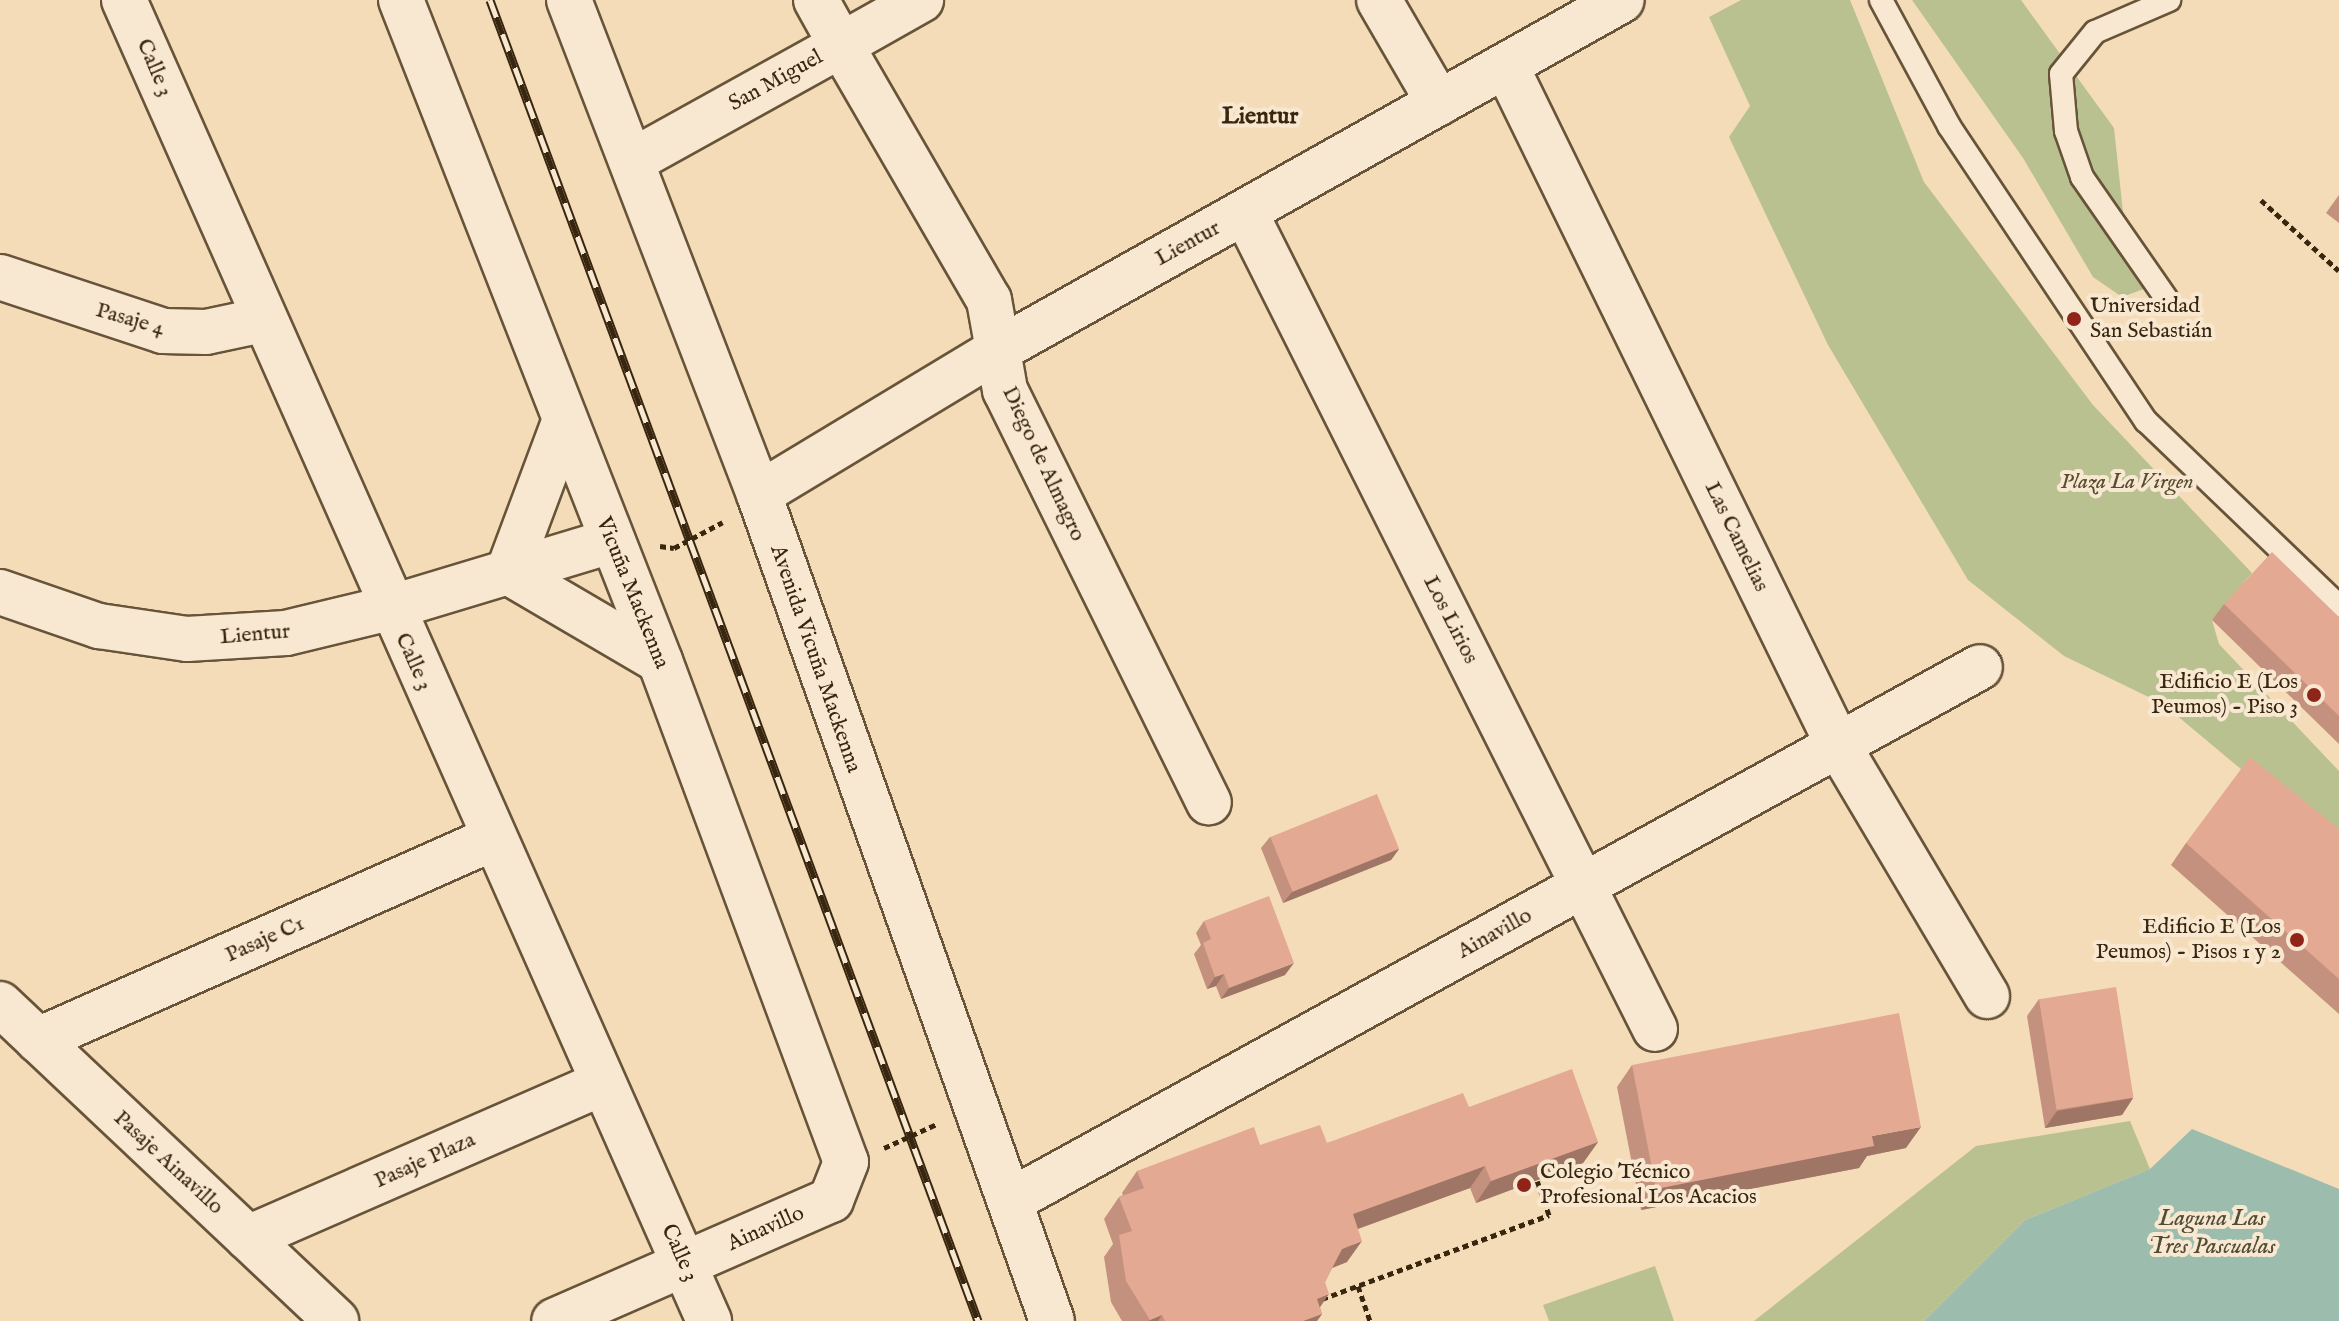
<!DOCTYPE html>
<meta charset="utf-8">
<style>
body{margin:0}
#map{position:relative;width:2339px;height:1321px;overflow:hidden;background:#f5dcb8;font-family:"IM FELL English",serif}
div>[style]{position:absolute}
.green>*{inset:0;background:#b9c191}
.water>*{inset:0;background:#9cbcad}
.path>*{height:5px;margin-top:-2.5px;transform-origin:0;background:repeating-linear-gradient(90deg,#38260f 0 6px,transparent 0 10px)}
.roads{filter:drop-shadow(2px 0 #675439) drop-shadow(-2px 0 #675439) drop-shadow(0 2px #675439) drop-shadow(0 -2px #675439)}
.service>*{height:22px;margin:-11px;padding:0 11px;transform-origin:11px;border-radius:11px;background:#f8e8d1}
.minor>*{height:44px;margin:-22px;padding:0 22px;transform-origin:22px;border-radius:22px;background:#f8e8d1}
.tertiary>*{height:44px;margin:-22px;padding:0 22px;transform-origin:22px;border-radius:22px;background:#f8e8d1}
.rail>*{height:9px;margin-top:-4.5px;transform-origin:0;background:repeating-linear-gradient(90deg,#f8e8d1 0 18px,#38260f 0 36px);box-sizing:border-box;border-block:2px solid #38260f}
.wall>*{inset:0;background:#c3917e}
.shaded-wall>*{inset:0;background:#9f7666}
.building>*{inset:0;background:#e3a992;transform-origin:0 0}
.dots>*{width:22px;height:22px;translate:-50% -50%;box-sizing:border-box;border:4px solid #f8e8d1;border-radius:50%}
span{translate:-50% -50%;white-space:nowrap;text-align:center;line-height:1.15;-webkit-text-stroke:8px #f8e8d1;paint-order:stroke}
.street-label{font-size:22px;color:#38260f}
.poi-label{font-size:22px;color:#38260f}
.left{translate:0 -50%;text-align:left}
.right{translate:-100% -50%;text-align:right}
.park-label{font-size:22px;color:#584d30;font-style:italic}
.neighbourhood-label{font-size:24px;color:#38260f;font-weight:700}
.water-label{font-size:24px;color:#514c36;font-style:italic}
</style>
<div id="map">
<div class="green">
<i style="clip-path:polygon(1741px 0,1850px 0,1924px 182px,2093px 405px,2252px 573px,2212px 620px,2219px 644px,2339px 771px,2339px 851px,2163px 704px,2064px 656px,1968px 580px,1828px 345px,1729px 137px,1750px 106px,1709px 17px)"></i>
<i style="clip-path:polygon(1912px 0,2021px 0,2114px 128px,2123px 212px,2149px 270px,2144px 289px,2122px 297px,2093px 277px,2023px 158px)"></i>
<i style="clip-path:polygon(2130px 1121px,2150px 1169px,2025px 1220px,1924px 1321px,1754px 1321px,1976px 1146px)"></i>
<i style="clip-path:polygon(1655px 1266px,1674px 1321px,1549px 1321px,1543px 1305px)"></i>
</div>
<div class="water">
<i style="clip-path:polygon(2192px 1129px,2339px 1189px,2339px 1321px,1924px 1321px,2025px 1220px,2150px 1169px)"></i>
</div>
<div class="path">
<i style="left:2261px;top:200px;width:105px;rotate:42.3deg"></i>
<i style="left:660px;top:546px;width:14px;rotate:8deg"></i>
<i style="left:674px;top:548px;width:55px;rotate:-28deg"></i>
<i style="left:884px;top:1148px;width:58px;rotate:-24.4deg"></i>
<i style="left:1358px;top:1286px;width:37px;rotate:71deg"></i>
<i style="left:1322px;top:1299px;width:242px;rotate:-20.3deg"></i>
<i style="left:1549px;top:1215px;width:36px;rotate:-109deg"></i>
</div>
<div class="roads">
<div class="service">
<i style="left:1881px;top:0;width:143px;rotate:61.6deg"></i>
<i style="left:1949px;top:126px;width:355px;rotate:56.3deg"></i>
<i style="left:2146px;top:421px;width:267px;rotate:43.8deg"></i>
<i style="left:2166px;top:298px;width:147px;rotate:-124.8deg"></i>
<i style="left:2082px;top:177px;width:49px;rotate:-109.2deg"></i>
<i style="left:2066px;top:131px;width:57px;rotate:-95deg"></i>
<i style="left:2061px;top:74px;width:54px;rotate:-51deg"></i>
<i style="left:2095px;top:32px;width:81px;rotate:-23.4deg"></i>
</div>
<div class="minor">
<i style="left:401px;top:0;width:710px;rotate:68.6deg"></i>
<i style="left:660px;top:661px;width:534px;rotate:69.63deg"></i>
<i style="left:846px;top:1162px;width:41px;rotate:111.5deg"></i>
<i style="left:831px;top:1200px;width:302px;rotate:156.4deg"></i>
<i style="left:816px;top:0;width:51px;rotate:60.9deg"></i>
<i style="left:841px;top:45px;width:92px;rotate:-29.4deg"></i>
<i style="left:1379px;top:0;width:119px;rotate:59.8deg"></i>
<i style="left:1506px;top:66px;width:756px;rotate:63.94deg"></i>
<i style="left:1838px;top:745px;width:292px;rotate:59.3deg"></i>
<i style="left:1245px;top:212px;width:914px;rotate:63.35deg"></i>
<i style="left:0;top:277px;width:172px;rotate:18.3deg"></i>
<i style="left:163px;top:331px;width:43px;rotate:1.3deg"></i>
<i style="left:206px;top:332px;width:58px;rotate:-11.9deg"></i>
<i style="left:998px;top:350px;width:41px;rotate:80.1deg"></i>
<i style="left:1005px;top:390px;width:460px;rotate:63.7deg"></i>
<i style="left:563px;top:425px;width:157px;rotate:110.5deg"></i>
<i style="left:508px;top:572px;width:176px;rotate:30.4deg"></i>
<i style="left:759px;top:494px;width:877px;rotate:70.49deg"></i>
<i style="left:389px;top:608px;width:232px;rotate:-16.8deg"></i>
<i style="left:0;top:1004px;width:462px;rotate:43.3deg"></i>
<i style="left:38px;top:1040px;width:496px;rotate:-23.9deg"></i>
<i style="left:1010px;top:1201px;width:1107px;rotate:-28.83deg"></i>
<i style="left:248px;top:1238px;width:386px;rotate:-23.6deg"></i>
</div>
<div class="tertiary">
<i style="left:124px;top:0;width:1445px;rotate:66.11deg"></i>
<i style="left:569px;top:0;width:529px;rotate:68.96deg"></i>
<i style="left:759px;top:494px;width:279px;rotate:-31.1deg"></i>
<i style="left:998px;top:350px;width:715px;rotate:-29.29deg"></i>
<i style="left:632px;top:161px;width:239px;rotate:-29deg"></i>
<i style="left:841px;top:45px;width:295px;rotate:59.9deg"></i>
<i style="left:989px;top:300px;width:51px;rotate:79.8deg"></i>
<i style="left:0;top:592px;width:105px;rotate:19deg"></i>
<i style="left:99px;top:626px;width:89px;rotate:8.4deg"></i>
<i style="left:187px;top:639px;width:99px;rotate:-3.5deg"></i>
<i style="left:286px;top:633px;width:106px;rotate:-13.6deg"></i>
</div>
</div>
<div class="rail">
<i style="left:490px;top:0;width:1408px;rotate:69.72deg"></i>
</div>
<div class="wall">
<i style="clip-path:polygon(2339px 195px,2339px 223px,2326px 213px)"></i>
<i style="clip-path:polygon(2224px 604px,2339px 617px,2339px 744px,2212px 620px)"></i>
<i style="clip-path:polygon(2339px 829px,2339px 1014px,2171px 865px,2186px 843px)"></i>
<i style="clip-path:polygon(1270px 837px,1399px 849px,1391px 860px,1283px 903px,1261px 848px)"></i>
<i style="clip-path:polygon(1204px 921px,1285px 975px,1221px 999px,1216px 986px,1207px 989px,1194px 954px,1201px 945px,1196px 933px)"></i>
<i style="clip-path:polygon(2039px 999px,2133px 1098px,2122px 1115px,2045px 1128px,2027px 1016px)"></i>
<i style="clip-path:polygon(1632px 1065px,1906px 1148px,1867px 1156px,1859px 1168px,1641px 1210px,1617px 1087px)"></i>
<i style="clip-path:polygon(1469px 1107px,1598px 1142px,1583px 1163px,1476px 1203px,1470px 1188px,1358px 1229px,1347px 1262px,1332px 1268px,1325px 1282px,1320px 1307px,1322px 1314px,1317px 1321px,1122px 1321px,1111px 1302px,1104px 1257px,1113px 1244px,1104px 1219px,1119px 1197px,1123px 1195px,1122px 1193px,1137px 1171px,1260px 1145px,1327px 1143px)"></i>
</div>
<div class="shaded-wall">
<i style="clip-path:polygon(1399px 849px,1391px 860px,1283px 903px,1292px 892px)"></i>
<i style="clip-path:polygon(1294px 963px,1285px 975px,1221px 999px,1229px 988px)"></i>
<i style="clip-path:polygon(1224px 974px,1216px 986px,1207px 989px,1215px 977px)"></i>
<i style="clip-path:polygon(2133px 1098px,2122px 1115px,2045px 1128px,2057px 1111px)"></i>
<i style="clip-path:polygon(1921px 1127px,1906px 1148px,1867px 1156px,1859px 1168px,1641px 1210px,1656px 1189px,1872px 1136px)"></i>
<i style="clip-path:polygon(1598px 1142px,1583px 1163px,1476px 1203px,1491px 1181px)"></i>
<i style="clip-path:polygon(1485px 1166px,1470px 1188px,1338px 1236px,1353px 1214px)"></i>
<i style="clip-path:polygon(1362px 1241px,1347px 1262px,1327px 1270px,1342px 1249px)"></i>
<i style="clip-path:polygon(1329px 1294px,1314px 1316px,1317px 1299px)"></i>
<i style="clip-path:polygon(1322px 1314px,1317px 1321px,1303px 1321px)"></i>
<i style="clip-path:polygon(1162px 1315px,1158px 1321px,1149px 1321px,1150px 1320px)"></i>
</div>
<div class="building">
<i style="clip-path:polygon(2272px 552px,2339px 617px,2339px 716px,2224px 604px)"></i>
<i style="clip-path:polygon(2250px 757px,2339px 829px,2339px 979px,2186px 843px)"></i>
<i style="left:1377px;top:794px;width:59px;height:115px;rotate:68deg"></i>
<i style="clip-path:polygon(1269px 896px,1294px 963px,1229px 988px,1224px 974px,1215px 977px,1203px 943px,1211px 939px,1204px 921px)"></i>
<i style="left:2116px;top:987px;width:112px;height:78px;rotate:81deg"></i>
<i style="clip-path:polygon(1899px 1013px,1921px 1127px,1872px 1136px,1874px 1146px,1656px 1189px,1632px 1065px)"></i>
<i style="clip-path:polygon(1572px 1069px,1598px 1142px,1491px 1181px,1485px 1166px,1353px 1214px,1362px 1241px,1342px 1249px,1325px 1282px,1329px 1294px,1317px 1299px,1322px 1314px,1303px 1321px,1165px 1321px,1162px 1315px,1150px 1320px,1126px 1281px,1119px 1235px,1132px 1231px,1119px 1197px,1144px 1188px,1137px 1171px,1254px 1127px,1260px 1145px,1320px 1125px,1327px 1143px,1463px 1093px,1469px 1107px)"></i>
</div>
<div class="dots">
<i style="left:2074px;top:319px;background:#8f2418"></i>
<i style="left:2314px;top:695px;background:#8f2418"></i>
<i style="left:2297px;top:940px;background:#8f2418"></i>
<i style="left:1524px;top:1185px;background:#8f2418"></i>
</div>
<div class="street-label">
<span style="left:154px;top:68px;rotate:67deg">Calle 3</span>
<span style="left:776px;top:81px;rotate:-29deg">San Miguel</span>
<span style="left:1188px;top:244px;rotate:-29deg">Lientur</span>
<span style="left:130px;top:320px;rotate:16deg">Pasaje 4</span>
<span style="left:1043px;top:464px;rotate:65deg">Diego de Almagro</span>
<span style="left:1736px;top:537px;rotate:64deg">Las Camelias</span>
<span style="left:632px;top:593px;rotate:68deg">Vicuña Mackenna</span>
<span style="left:1450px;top:620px;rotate:63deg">Los Lirios</span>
<span style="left:255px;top:635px;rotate:-5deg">Lientur</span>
<span style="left:815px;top:659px;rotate:71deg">Avenida Vicuña Mackenna</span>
<span style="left:413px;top:662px;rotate:66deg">Calle 3</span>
<span style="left:1495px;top:934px;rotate:-29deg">Ainavillo</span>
<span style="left:265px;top:940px;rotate:-24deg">Pasaje C1</span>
<span style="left:425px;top:1161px;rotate:-24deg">Pasaje Plaza</span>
<span style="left:168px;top:1163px;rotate:43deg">Pasaje Ainavillo</span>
<span style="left:766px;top:1229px;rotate:-24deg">Ainavillo</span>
<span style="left:679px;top:1253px;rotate:66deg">Calle 3</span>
</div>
<div class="poi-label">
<span class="left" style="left:2090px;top:319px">Universidad<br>San Sebastián</span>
<span class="right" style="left:2298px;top:695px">Edificio E (Los<br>Peumos) - Piso 3</span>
<span class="right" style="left:2281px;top:940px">Edificio E (Los<br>Peumos) - Pisos 1 y 2</span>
<span class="left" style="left:1540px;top:1185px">Colegio Técnico<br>Profesional Los Acacios</span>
</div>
<div class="park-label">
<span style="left:2127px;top:483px">Plaza La Virgen</span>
</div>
<div class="neighbourhood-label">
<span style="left:1260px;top:117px">Lientur</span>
</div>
<div class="water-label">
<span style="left:2212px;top:1233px">Laguna Las<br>Tres Pascualas</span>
</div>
</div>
